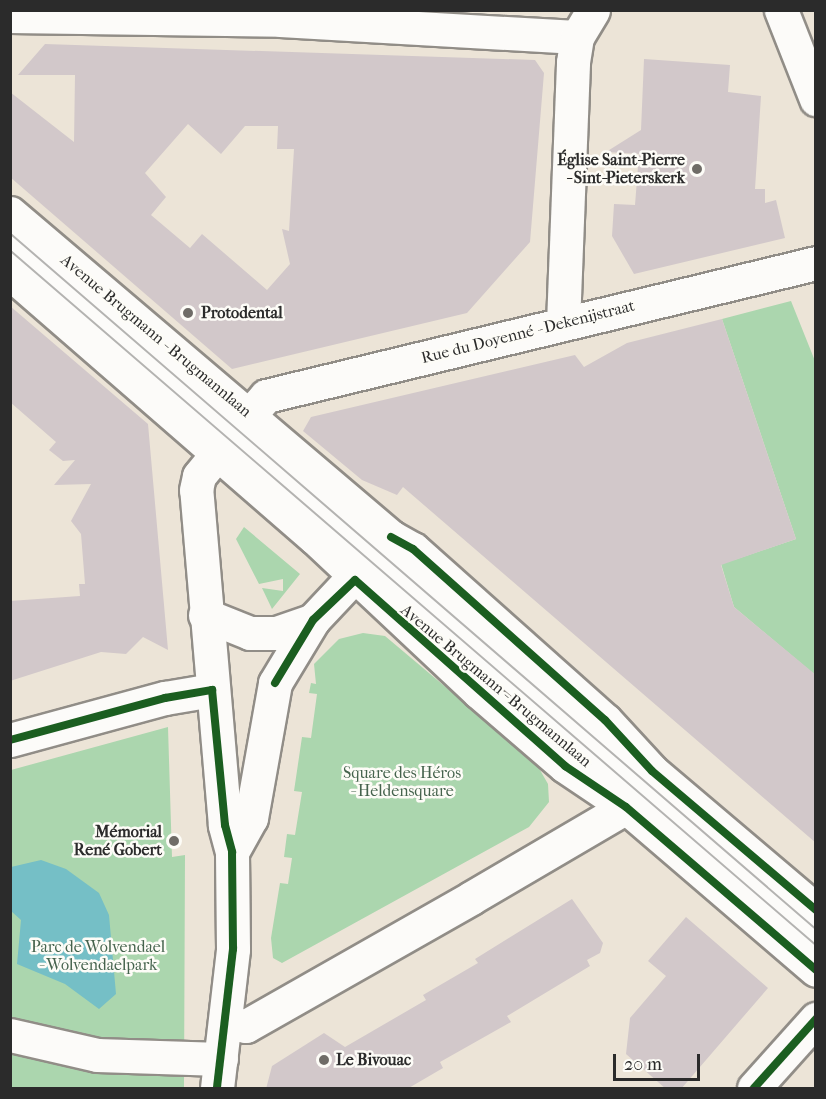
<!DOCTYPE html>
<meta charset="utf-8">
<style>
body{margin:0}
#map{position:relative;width:826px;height:1099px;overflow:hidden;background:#ece4d7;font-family:"IM FELL French Canon",serif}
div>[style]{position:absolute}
.green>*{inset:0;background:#abd6ae}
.water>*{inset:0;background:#75bfc6}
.building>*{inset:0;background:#d2c8ca}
.roads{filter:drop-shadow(2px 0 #918d87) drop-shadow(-2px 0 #918d87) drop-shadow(0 2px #918d87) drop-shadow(0 -2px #918d87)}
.minor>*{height:33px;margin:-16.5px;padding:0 16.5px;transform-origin:16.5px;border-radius:16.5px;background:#fcfbf9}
.major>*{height:33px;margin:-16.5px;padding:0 16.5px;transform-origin:16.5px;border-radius:16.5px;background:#fcfbf9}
.tram>*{height:1.5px;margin:-0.75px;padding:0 0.75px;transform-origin:0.75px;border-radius:0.75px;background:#b4b3b1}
.cycleway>*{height:8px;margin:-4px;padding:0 4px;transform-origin:4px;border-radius:4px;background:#1b5e20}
.dots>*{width:16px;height:16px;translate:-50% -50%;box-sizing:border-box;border:3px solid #fdfcf7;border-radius:50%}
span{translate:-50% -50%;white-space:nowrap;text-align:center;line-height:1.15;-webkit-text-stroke:5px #fdfcf7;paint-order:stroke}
.poi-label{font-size:16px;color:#2b2b2b;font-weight:700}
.right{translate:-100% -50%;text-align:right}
.left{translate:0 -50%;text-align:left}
.street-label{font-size:16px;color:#2b2b2b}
.park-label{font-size:16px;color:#45634d}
.frame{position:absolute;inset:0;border:12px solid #2b2b2b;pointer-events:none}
.scale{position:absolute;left:613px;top:1054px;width:87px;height:27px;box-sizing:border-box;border:3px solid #2b2b2b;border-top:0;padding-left:8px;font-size:18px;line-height:21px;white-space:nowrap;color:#2b2b2b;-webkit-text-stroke:4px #fdfcf7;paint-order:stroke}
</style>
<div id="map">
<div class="green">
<i style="clip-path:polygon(791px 301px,815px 361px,815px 675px,734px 607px,686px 447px,734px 560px,796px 539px,722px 319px)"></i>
<i style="clip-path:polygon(244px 527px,300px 574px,272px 609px,262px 588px,283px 591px,283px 579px,259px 584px,236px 539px)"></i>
<i style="clip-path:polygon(363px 633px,385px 636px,536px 763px,548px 784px,549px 802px,529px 827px,282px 963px,273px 958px,271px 938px,280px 883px,288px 884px,292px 858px,284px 857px,287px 834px,295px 835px,302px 792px,294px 791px,302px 737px,311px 738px,317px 694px,309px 693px,311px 683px,316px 684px,314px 664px,339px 639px)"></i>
<i style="clip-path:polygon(168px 727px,172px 857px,185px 855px,184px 1088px,11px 1088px,11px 770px)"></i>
</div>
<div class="water">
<i style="clip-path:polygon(41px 860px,66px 869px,99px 893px,109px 915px,116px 994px,99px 1009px,65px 984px,17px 964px,21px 920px,11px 911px,11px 867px)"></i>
</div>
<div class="building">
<i style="clip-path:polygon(evenodd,45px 44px,535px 60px,544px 73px,530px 242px,467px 313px,232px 369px,10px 177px,10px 92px,74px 142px,75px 75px,18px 75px,45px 44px,188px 124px,221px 154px,245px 126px,278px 126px,277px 149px,294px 149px,289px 231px,282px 229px,290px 264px,267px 290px,202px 234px,190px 248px,151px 215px,166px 197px,145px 173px,188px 124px)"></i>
<i style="clip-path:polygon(644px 59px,730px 65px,728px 92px,761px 96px,755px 189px,765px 189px,765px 203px,776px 200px,785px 238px,634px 274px,612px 236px,614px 204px,635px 205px,639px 154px,606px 152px,641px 130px)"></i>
<i style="clip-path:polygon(10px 306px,148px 424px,168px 650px,143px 637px,126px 654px,101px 652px,10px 681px,10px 601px,80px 596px,79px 584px,85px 584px,81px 534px,71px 521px,91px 484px,54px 485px,75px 460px,63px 461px,49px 450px,56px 442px,10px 402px)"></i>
<i style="clip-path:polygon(722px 319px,796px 539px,721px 565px,734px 607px,816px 675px,816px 843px,403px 487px,397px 495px,362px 480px,303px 431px,311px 417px,575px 355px,584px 367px,627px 343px)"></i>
<i style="clip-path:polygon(572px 899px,603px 943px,600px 953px,587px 960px,590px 966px,507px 1016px,511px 1022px,440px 1062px,443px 1068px,407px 1089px,266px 1089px,272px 1066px,324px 1033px,345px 1047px,426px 1000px,423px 995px,478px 963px,475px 959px)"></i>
<i style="clip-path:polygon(686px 917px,768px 988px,681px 1089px,666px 1089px,626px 1054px,630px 1018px,666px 976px,648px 961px)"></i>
</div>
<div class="roads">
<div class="minor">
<i style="left:781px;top:10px;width:96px;rotate:68.5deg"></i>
<i style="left:10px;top:16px;width:270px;rotate:0.8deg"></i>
<i style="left:280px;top:20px;width:297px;rotate:3.3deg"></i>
<i style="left:10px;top:241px;width:1065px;rotate:40.81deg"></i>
<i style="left:563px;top:324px;width:262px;rotate:-87.8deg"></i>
<i style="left:573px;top:62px;width:25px;rotate:-81deg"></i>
<i style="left:577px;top:37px;width:31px;rotate:-59deg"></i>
<i style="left:249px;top:415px;width:25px;rotate:-48deg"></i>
<i style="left:266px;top:396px;width:566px;rotate:-13.59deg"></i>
<i style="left:10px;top:740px;width:161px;rotate:-15.2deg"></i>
<i style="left:165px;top:698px;width:48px;rotate:-9.7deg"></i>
<i style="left:227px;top:1023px;width:19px;rotate:9deg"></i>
<i style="left:246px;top:1026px;width:259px;rotate:-29.6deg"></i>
<i style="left:471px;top:898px;width:180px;rotate:-30.4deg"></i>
<i style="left:626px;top:807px;width:27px;rotate:-54deg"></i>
<i style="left:10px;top:1035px;width:89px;rotate:12.9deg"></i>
<i style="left:97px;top:1055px;width:124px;rotate:1.8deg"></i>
<i style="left:754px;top:1088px;width:93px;rotate:-48.1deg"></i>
</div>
<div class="major">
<i style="left:10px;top:213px;width:500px;rotate:40.38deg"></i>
<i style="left:391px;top:537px;width:25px;rotate:29deg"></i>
<i style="left:413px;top:549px;width:257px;rotate:41.7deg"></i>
<i style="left:605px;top:720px;width:69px;rotate:47.3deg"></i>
<i style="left:652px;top:771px;width:215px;rotate:40.3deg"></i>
<i style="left:10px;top:273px;width:404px;rotate:41deg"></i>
<i style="left:315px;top:538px;width:225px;rotate:43.2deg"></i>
<i style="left:479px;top:692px;width:113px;rotate:40.7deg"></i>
<i style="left:565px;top:766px;width:73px;rotate:33.9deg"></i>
<i style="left:626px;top:807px;width:250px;rotate:40.6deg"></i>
<i style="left:205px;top:615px;width:48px;rotate:21.8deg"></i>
<i style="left:250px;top:633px;width:26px"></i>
<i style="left:276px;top:633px;width:39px;rotate:-19deg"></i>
<i style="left:313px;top:620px;width:114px;rotate:-46.8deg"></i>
<i style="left:232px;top:852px;width:39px;rotate:-61deg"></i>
<i style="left:251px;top:818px;width:137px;rotate:-79.9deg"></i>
<i style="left:275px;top:683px;width:74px;rotate:-58.9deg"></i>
<i style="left:217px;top:1088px;width:140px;rotate:-83.4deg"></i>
<i style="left:233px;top:949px;width:97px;rotate:-90.6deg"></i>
<i style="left:232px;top:852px;width:28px;rotate:-105deg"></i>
<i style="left:225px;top:825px;width:336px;rotate:-94.9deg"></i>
<i style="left:196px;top:490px;width:14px;rotate:-78deg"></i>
<i style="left:199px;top:476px;width:79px;rotate:-50.7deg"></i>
</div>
</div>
<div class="tram">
<i style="left:10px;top:233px;width:1065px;rotate:40.81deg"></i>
<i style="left:10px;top:250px;width:1064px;rotate:40.77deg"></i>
</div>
<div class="cycleway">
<i style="left:391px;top:537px;width:25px;rotate:29deg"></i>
<i style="left:413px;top:549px;width:257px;rotate:41.7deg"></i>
<i style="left:605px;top:720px;width:69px;rotate:47.3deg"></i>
<i style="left:652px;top:771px;width:215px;rotate:40.3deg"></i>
<i style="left:275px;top:683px;width:74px;rotate:-58.9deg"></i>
<i style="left:313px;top:620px;width:58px;rotate:-43.6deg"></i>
<i style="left:355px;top:580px;width:281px;rotate:41.5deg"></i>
<i style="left:565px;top:766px;width:73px;rotate:33.9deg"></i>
<i style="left:626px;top:807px;width:250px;rotate:40.6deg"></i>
<i style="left:10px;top:740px;width:161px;rotate:-15.2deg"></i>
<i style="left:165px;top:698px;width:48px;rotate:-9.7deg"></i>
<i style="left:212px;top:690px;width:136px;rotate:84.5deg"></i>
<i style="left:225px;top:825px;width:28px;rotate:75deg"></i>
<i style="left:232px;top:852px;width:97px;rotate:89.4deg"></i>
<i style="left:233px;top:949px;width:140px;rotate:96.6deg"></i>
<i style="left:754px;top:1088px;width:93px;rotate:-48.1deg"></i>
</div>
<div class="dots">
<i style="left:697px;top:169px;background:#6f6c67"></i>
<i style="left:188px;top:313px;background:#6f6c67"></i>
<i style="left:174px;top:841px;background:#6f6c67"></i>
<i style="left:324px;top:1060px;background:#6f6c67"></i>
</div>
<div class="poi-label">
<span class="right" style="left:685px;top:169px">Église Saint-Pierre<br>- Sint-Pieterskerk</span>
<span class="left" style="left:201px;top:313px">Protodental</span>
<span class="right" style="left:162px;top:841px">Mémorial<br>René Gobert</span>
<span class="left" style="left:336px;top:1060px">Le Bivouac</span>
</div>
<div class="street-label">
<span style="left:528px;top:332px;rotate:-14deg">Rue du Doyenné - Dekenijstraat</span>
<span style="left:156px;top:336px;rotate:40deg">Avenue Brugmann - Brugmannlaan</span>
<span style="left:496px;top:686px;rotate:40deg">Avenue Brugmann - Brugmannlaan</span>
</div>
<div class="park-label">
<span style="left:402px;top:782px">Square des Héros<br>- Heldensquare</span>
<span style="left:98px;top:956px">Parc de Wolvendael<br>- Wolvendaelpark</span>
</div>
<div class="frame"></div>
<div class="scale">20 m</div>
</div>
